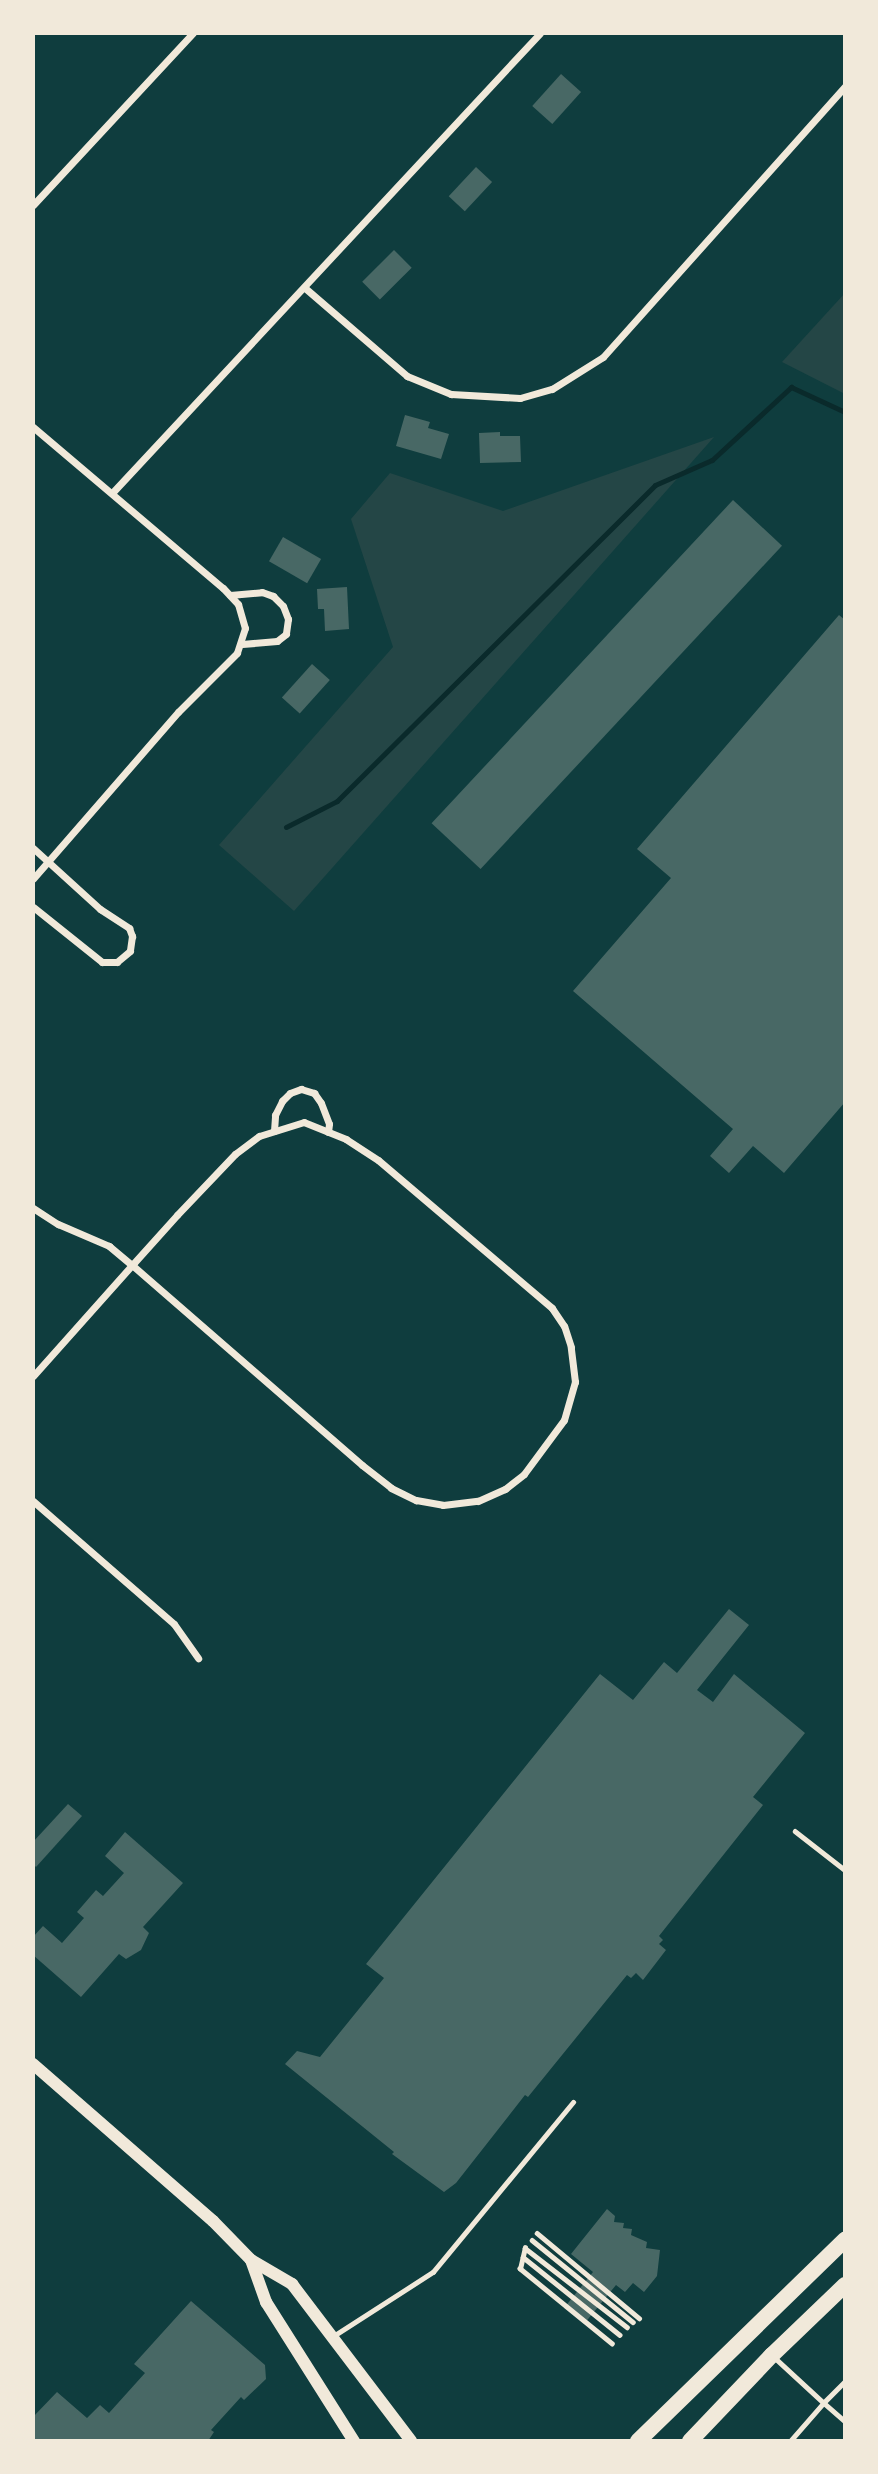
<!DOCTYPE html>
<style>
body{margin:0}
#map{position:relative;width:878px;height:2474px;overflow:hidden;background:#0f3d3e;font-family:"Source Sans 3",sans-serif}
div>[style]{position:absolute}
.green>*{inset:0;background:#244646}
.stream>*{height:5px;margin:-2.5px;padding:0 2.5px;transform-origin:2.5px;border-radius:2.5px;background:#0a2a2b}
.building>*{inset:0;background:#486865;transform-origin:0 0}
.service>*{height:4.5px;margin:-2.25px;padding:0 2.25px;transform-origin:2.25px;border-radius:2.25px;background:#f1e9da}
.minor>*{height:7px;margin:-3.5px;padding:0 3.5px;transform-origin:3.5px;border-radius:3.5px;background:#f1e9da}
.tertiary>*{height:12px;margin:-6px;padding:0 6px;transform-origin:6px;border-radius:6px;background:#f1e9da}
.primary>*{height:16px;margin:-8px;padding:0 8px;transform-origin:8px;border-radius:8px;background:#f1e9da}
span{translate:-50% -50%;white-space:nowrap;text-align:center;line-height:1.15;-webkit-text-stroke:5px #f1e9da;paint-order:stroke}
.frame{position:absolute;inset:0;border:35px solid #f1e9da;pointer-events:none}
</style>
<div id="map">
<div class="green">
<i style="clip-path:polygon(845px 293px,845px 394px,782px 362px)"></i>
<i style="clip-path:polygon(714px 437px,294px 911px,219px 845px,393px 647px,351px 519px,390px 473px,503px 511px)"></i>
</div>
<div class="stream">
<i style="left:286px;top:827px;width:57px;rotate:-27deg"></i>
<i style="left:337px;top:801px;width:448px;rotate:-44.8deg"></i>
<i style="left:655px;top:485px;width:62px;rotate:-23.7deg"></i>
<i style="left:712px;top:460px;width:108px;rotate:-42.7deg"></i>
<i style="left:791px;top:387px;width:60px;rotate:24.8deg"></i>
</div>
<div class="building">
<i style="left:561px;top:74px;width:27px;height:43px;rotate:42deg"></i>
<i style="left:476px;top:167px;width:22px;height:40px;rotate:43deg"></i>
<i style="left:394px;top:250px;width:25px;height:45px;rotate:45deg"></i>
<i style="clip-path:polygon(405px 415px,430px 422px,428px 428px,449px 434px,441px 459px,396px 446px)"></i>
<i style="clip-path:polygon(500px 432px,500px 436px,520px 436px,521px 462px,480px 463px,479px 433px)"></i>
<i style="left:733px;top:500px;width:67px;height:442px;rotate:43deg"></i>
<i style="left:283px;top:537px;width:44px;height:28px;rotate:30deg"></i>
<i style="clip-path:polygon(347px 587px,349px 629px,325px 631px,324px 609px,318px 609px,317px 589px)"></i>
<i style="clip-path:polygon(839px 615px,845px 620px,845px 1102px,784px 1173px,753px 1146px,729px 1173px,710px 1156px,733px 1129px,573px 991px,671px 878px,637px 849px)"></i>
<i style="left:312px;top:664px;width:24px;height:45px;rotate:42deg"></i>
<i style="clip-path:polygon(729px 1609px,749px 1625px,697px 1690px,713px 1702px,734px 1674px,805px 1733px,753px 1797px,763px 1805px,659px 1936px,663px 1940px,659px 1944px,666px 1950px,643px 1980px,636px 1973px,631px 1978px,627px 1975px,528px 2097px,525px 2095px,456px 2183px,444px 2192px,392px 2154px,394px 2152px,285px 2064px,297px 2051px,320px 2057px,384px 1978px,366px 1964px,600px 1674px,633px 1700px,664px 1662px,677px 1673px)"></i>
<i style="clip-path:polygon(68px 1804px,82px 1816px,36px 1867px,33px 1864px,33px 1842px)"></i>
<i style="clip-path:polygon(125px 1832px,183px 1883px,143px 1927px,149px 1933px,141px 1950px,126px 1959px,119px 1954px,81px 1997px,33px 1955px,33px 1937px,43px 1926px,62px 1943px,84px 1918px,77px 1912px,96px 1890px,103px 1896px,124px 1873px,105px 1856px)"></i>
<i style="clip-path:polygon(607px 2209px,615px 2216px,614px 2222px,624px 2223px,623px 2228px,632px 2229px,631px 2235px,647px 2242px,646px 2248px,660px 2250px,657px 2276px,644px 2292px,633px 2283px,625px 2292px,616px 2285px,584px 2324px,564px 2308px,593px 2272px,571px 2254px)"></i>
<i style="clip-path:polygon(191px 2301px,265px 2365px,266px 2379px,244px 2400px,241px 2397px,211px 2430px,214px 2432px,208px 2441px,33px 2441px,33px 2417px,57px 2392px,87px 2418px,100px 2405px,109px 2413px,145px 2373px,134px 2364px)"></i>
</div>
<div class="service">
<i style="left:795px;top:1831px;width:63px;rotate:38deg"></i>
<i style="left:537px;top:2233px;width:133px;rotate:39.8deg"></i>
<i style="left:532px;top:2240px;width:130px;rotate:39.1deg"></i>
<i style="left:523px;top:2257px;width:124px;rotate:38.8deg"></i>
<i style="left:332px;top:2337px;width:120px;rotate:-32.8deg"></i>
<i style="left:433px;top:2272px;width:220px;rotate:-50.5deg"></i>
<i style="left:612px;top:2344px;width:119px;rotate:-140.8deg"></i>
<i style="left:520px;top:2269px;width:22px;rotate:-77deg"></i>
<i style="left:525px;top:2248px;width:129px;rotate:37.8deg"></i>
<i style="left:774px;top:2357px;width:68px;rotate:42.6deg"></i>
<i style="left:824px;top:2403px;width:50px;rotate:131deg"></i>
<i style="left:845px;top:2382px;width:30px;rotate:135deg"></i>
<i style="left:824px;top:2403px;width:28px;rotate:41deg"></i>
</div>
<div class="minor">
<i style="left:33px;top:205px;width:235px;rotate:-47.1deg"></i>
<i style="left:305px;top:288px;width:135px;rotate:40.8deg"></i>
<i style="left:407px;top:376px;width:48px;rotate:22.2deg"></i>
<i style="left:451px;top:394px;width:69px;rotate:3.3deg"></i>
<i style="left:520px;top:398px;width:33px;rotate:-16deg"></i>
<i style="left:552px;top:389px;width:60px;rotate:-32.1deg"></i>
<i style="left:603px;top:357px;width:363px;rotate:-48.2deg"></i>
<i style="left:33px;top:427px;width:249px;rotate:40.3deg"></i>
<i style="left:223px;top:588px;width:22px;rotate:47deg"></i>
<i style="left:238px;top:604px;width:25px;rotate:74deg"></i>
<i style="left:245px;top:628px;width:26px;rotate:108deg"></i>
<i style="left:237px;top:653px;width:83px;rotate:135deg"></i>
<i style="left:178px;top:712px;width:221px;rotate:131deg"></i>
<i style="left:112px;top:493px;width:628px;rotate:-47.06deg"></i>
<i style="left:230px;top:595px;width:32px;rotate:-5deg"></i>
<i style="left:262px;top:592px;width:12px;rotate:20deg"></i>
<i style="left:273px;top:596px;width:14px;rotate:45deg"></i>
<i style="left:283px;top:606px;width:14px;rotate:69deg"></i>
<i style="left:288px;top:619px;width:15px;rotate:98deg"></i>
<i style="left:286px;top:634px;width:11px;rotate:142deg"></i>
<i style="left:277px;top:641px;width:35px;rotate:175deg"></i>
<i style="left:33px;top:848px;width:91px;rotate:42.3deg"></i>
<i style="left:100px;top:909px;width:35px;rotate:33deg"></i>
<i style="left:129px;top:928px;width:9px;rotate:69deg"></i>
<i style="left:132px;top:936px;width:15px;rotate:98deg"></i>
<i style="left:130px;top:951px;width:17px;rotate:140deg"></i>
<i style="left:117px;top:962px;width:15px;rotate:180deg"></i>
<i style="left:102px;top:962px;width:88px;rotate:-141.4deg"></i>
<i style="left:274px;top:1131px;width:16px;rotate:-86deg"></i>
<i style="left:275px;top:1115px;width:16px;rotate:-63deg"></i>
<i style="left:282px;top:1101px;width:11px;rotate:-45deg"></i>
<i style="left:290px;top:1093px;width:12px;rotate:-20deg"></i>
<i style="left:301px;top:1089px;width:14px;rotate:17deg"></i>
<i style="left:314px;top:1093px;width:12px;rotate:55deg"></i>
<i style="left:321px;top:1103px;width:22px;rotate:69deg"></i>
<i style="left:329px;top:1124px;width:8px;rotate:97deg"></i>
<i style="left:33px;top:1208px;width:30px;rotate:33deg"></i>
<i style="left:58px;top:1224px;width:56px;rotate:23.3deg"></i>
<i style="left:109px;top:1246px;width:30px;rotate:40deg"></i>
<i style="left:132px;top:1265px;width:305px;rotate:41deg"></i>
<i style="left:362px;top:1465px;width:37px;rotate:38deg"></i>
<i style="left:391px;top:1488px;width:28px;rotate:26deg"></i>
<i style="left:416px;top:1500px;width:27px;rotate:10deg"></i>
<i style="left:443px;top:1505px;width:35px;rotate:-7deg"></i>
<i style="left:478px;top:1501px;width:30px;rotate:-24deg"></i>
<i style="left:505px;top:1489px;width:24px;rotate:-38deg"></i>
<i style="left:524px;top:1474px;width:67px;rotate:-53.5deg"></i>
<i style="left:564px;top:1420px;width:40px;rotate:-74deg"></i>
<i style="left:575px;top:1382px;width:35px;rotate:-97deg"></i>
<i style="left:571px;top:1347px;width:22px;rotate:-108deg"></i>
<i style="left:564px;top:1326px;width:22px;rotate:-124deg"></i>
<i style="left:552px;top:1308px;width:228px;rotate:-139.6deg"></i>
<i style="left:378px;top:1160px;width:38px;rotate:-147deg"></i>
<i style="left:346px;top:1139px;width:45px;rotate:-158deg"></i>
<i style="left:304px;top:1122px;width:47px;rotate:162.7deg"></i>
<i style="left:259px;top:1136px;width:30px;rotate:143deg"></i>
<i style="left:235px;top:1154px;width:84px;rotate:133.6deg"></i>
<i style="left:177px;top:1215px;width:67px;rotate:132deg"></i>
<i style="left:132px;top:1265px;width:149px;rotate:131.7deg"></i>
<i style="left:33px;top:1501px;width:187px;rotate:41.1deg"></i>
<i style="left:174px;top:1624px;width:42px;rotate:54.8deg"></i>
</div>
<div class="tertiary">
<i style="left:33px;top:2064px;width:239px;rotate:41.1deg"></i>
<i style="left:213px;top:2221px;width:54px;rotate:45.7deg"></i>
<i style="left:251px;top:2260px;width:48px;rotate:30.3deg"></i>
<i style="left:292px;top:2284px;width:197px;rotate:52.8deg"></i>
<i style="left:251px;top:2260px;width:45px;rotate:70.3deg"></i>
<i style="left:266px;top:2302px;width:165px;rotate:57.7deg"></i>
</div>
<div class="primary">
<i style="left:638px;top:2441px;width:289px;rotate:-44.2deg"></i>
<i style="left:690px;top:2441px;width:119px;rotate:-46.4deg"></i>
<i style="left:772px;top:2355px;width:101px;rotate:-43.8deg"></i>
</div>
<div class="frame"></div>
</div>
